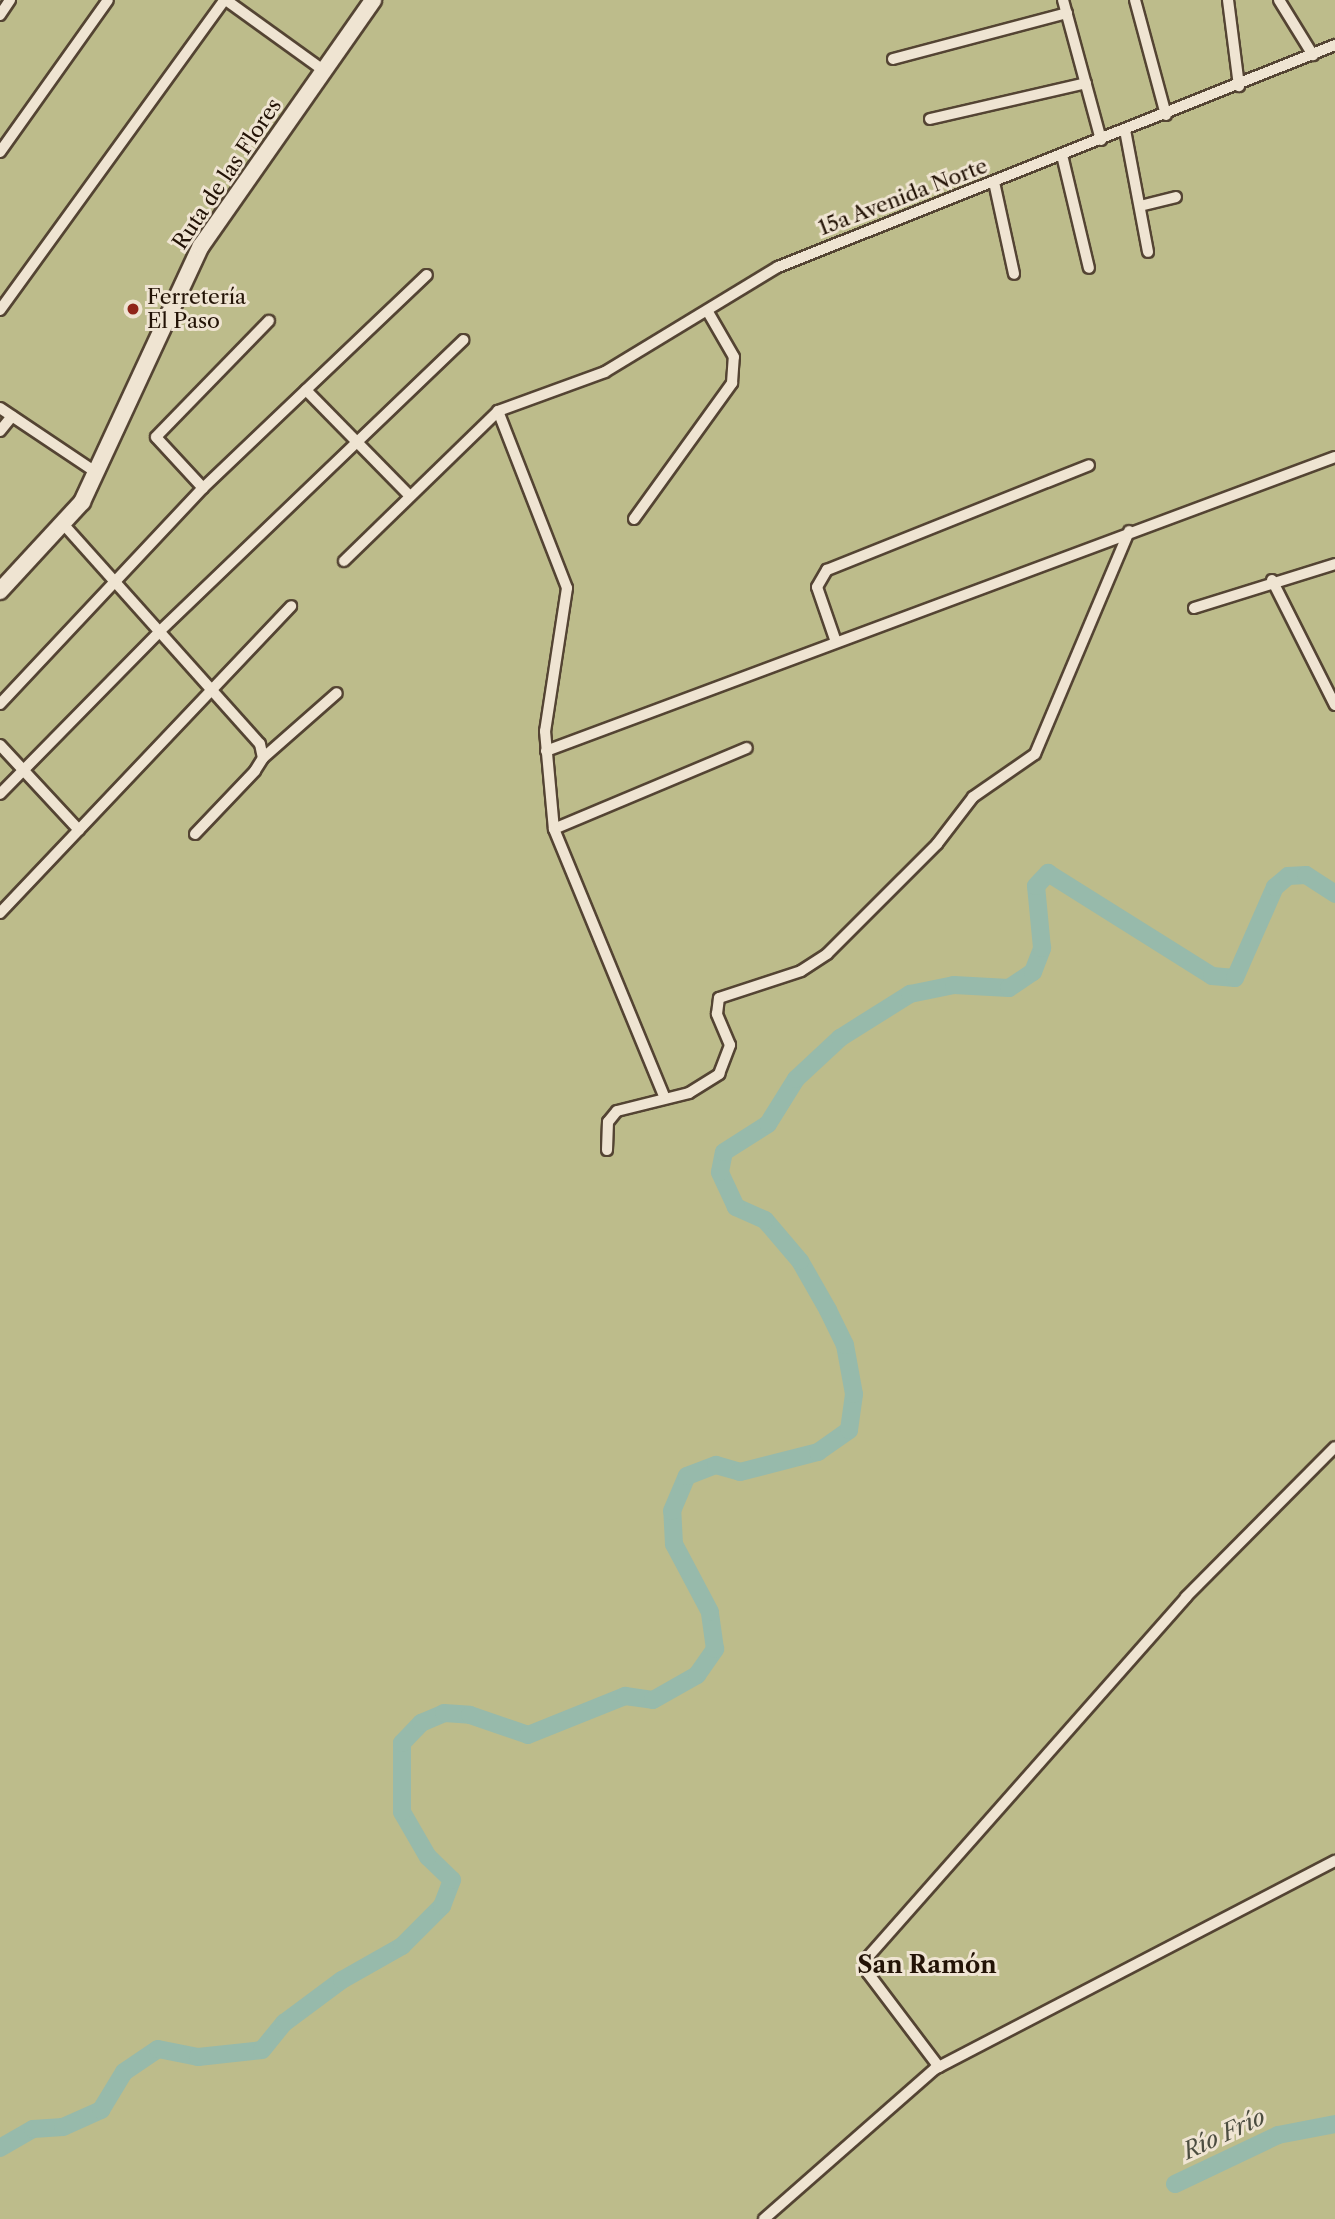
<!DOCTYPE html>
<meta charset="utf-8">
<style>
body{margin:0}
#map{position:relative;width:1335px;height:2219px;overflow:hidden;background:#e7d6ba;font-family:"Libre Caslon Text",serif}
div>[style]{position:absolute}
.green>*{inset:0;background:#bdbc8b;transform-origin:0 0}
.river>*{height:18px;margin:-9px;padding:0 9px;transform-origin:9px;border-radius:9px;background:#97baab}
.roads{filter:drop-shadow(2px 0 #544433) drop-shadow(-2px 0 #544433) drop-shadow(0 2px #544433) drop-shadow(0 -2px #544433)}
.minor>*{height:10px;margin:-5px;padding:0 5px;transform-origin:5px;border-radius:5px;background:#efe4d2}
.secondary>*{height:16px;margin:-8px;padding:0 8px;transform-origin:8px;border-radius:8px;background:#efe4d2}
.dots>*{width:19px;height:19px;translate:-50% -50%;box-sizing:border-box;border:4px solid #efe4d2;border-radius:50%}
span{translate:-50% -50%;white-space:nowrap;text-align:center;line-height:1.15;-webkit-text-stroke:6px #efe4d2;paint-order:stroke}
.street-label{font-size:21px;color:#231306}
.poi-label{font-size:21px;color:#231306}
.left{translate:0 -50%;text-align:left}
.water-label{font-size:23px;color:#4c4d40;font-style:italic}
.quarter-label{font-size:24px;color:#231306;font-weight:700}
</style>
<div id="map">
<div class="green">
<i style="left:0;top:0;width:1335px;height:2219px"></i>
</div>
<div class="river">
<i style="left:0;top:2148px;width:38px;rotate:-30deg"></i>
<i style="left:33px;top:2129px;width:30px;rotate:-4deg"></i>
<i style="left:63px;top:2127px;width:42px;rotate:-24.1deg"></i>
<i style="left:101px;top:2110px;width:44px;rotate:-58.8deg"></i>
<i style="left:124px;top:2072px;width:41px;rotate:-34.1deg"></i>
<i style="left:158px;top:2049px;width:41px;rotate:11.3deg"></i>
<i style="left:198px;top:2057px;width:64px;rotate:-6.2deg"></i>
<i style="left:262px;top:2050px;width:35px;rotate:-51deg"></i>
<i style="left:284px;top:2023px;width:72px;rotate:-36.6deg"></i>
<i style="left:342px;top:1980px;width:69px;rotate:-29.5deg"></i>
<i style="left:402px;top:1946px;width:57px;rotate:-45deg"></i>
<i style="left:442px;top:1906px;width:28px;rotate:-69deg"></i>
<i style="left:452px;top:1880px;width:33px;rotate:-136deg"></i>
<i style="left:428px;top:1857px;width:52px;rotate:-120deg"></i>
<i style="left:402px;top:1812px;width:69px;rotate:-90deg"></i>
<i style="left:402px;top:1743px;width:28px;rotate:-46deg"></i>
<i style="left:421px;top:1723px;width:25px;rotate:-23deg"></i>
<i style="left:444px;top:1713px;width:26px;rotate:4deg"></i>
<i style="left:470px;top:1715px;width:61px;rotate:19deg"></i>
<i style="left:528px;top:1735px;width:105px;rotate:-21.9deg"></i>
<i style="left:625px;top:1696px;width:28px;rotate:8deg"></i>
<i style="left:653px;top:1700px;width:51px;rotate:-29.6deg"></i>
<i style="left:697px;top:1675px;width:32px;rotate:-55deg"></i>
<i style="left:715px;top:1649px;width:37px;rotate:-98deg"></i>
<i style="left:710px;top:1612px;width:77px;rotate:-117.9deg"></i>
<i style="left:674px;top:1544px;width:33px;rotate:-93deg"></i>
<i style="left:672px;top:1511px;width:38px;rotate:-67deg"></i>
<i style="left:687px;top:1476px;width:31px;rotate:-21deg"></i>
<i style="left:716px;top:1465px;width:25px;rotate:16deg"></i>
<i style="left:740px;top:1472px;width:81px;rotate:-14.4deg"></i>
<i style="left:818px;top:1452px;width:38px;rotate:-35deg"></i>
<i style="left:849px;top:1430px;width:36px;rotate:-82deg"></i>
<i style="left:854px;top:1394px;width:50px;rotate:-100.4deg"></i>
<i style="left:845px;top:1345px;width:39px;rotate:-116deg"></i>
<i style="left:828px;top:1310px;width:56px;rotate:-119.7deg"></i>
<i style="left:800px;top:1261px;width:54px;rotate:-130.5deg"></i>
<i style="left:765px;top:1220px;width:32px;rotate:-156deg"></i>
<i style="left:736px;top:1207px;width:38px;rotate:-115deg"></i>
<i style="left:720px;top:1172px;width:20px;rotate:-79deg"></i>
<i style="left:724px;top:1152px;width:52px;rotate:-32.5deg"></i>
<i style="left:768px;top:1124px;width:53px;rotate:-58.1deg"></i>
<i style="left:796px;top:1079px;width:60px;rotate:-43deg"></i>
<i style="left:840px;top:1038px;width:83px;rotate:-32.2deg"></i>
<i style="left:910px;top:994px;width:45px;rotate:-11.6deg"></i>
<i style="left:954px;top:985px;width:55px;rotate:3.1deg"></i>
<i style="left:1009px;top:988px;width:29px;rotate:-34deg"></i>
<i style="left:1033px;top:972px;width:26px;rotate:-69deg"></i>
<i style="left:1042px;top:948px;width:62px;rotate:-95.5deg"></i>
<i style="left:1036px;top:886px;width:18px;rotate:-47deg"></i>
<i style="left:1048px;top:873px;width:194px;rotate:32.1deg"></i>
<i style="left:1212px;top:976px;width:23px;rotate:5deg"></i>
<i style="left:1235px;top:978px;width:99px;rotate:-66.3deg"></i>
<i style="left:1275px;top:887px;width:17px;rotate:-40deg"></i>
<i style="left:1288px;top:876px;width:18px;rotate:-3deg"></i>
<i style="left:1306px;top:875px;width:35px;rotate:33deg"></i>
<i style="left:1175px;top:2184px;width:114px;rotate:-25.4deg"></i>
<i style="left:1278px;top:2135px;width:58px;rotate:-10.9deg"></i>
</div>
<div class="roads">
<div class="minor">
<i style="left:226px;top:0;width:120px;rotate:35.8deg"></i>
<i style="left:1063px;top:0;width:145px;rotate:74.8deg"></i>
<i style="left:1135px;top:0;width:119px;rotate:74.9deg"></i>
<i style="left:1228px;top:0;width:87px;rotate:82.7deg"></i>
<i style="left:1279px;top:0;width:65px;rotate:58.3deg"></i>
<i style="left:0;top:15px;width:18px;rotate:-56deg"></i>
<i style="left:893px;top:59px;width:180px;rotate:-14.8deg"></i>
<i style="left:930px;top:119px;width:160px;rotate:-13deg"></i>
<i style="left:1125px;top:130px;width:124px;rotate:79.3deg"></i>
<i style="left:0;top:152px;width:186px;rotate:-54.6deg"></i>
<i style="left:1062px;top:155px;width:116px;rotate:76.6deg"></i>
<i style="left:994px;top:182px;width:94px;rotate:77.7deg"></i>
<i style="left:1140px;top:206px;width:37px;rotate:-14deg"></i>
<i style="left:0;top:310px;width:382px;rotate:-54.1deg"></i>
<i style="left:306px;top:390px;width:147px;rotate:45.6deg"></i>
<i style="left:0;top:408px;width:117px;rotate:33.8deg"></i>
<i style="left:498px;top:411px;width:190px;rotate:68.7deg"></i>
<i style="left:567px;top:588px;width:145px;rotate:98.7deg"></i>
<i style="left:545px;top:731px;width:98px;rotate:84.8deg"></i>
<i style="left:554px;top:829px;width:291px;rotate:67.6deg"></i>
<i style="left:0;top:431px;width:19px;rotate:-51deg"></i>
<i style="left:203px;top:488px;width:69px;rotate:-132.7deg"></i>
<i style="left:156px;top:437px;width:162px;rotate:-45.8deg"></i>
<i style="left:634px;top:519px;width:168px;rotate:-54.2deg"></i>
<i style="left:732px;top:383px;width:26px;rotate:-86deg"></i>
<i style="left:734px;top:357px;width:52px;rotate:-120deg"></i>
<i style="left:65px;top:526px;width:292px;rotate:48.2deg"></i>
<i style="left:260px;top:744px;width:14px;rotate:78deg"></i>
<i style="left:263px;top:758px;width:15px;rotate:122deg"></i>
<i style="left:255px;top:771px;width:87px;rotate:133.6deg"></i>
<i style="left:344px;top:561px;width:215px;rotate:-44.2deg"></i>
<i style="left:498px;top:411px;width:114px;rotate:-20deg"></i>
<i style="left:605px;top:372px;width:202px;rotate:-31.3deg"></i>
<i style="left:778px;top:267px;width:600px;rotate:-21.73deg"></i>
<i style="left:1272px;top:580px;width:140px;rotate:63.3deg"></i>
<i style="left:1194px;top:608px;width:148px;rotate:-17.3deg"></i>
<i style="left:836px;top:642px;width:58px;rotate:-109.1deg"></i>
<i style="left:817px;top:587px;width:20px;rotate:-60deg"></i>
<i style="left:827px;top:570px;width:282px;rotate:-21.8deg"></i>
<i style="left:0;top:704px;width:296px;rotate:-46.8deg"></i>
<i style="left:203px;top:488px;width:309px;rotate:-43.6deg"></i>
<i style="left:0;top:745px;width:116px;rotate:47.1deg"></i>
<i style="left:546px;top:751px;width:842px;rotate:-20.44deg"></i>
<i style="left:263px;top:758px;width:98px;rotate:-41.3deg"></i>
<i style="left:0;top:794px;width:230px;rotate:-45.5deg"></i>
<i style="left:161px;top:630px;width:419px;rotate:-43.8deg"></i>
<i style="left:554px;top:829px;width:209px;rotate:-22.8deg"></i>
<i style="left:0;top:913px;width:423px;rotate:-46.5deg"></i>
<i style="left:607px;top:1150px;width:28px;rotate:-88deg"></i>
<i style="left:608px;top:1122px;width:14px;rotate:-51deg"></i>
<i style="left:617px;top:1111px;width:74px;rotate:-14deg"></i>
<i style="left:689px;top:1093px;width:36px;rotate:-32deg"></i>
<i style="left:719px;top:1074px;width:31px;rotate:-69deg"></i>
<i style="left:730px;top:1045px;width:34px;rotate:-113deg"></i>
<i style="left:717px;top:1014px;width:16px;rotate:-83deg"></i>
<i style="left:719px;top:998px;width:86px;rotate:-18.2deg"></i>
<i style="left:801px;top:971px;width:31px;rotate:-33deg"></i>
<i style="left:827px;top:954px;width:156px;rotate:-45deg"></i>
<i style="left:937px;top:844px;width:59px;rotate:-52.5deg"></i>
<i style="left:973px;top:797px;width:75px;rotate:-34.7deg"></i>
<i style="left:1035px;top:754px;width:242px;rotate:-67.1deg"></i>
<i style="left:939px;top:2067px;width:118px;rotate:-127.1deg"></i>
<i style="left:868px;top:1973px;width:15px;rotate:-94deg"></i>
<i style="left:867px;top:1958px;width:482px;rotate:-48.5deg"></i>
<i style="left:1186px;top:1597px;width:211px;rotate:-45.2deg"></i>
<i style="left:764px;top:2219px;width:227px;rotate:-41.3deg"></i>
<i style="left:935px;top:2069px;width:451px;rotate:-27.5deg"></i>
</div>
<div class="secondary">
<i style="left:0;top:591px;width:121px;rotate:-47.3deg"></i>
<i style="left:82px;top:502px;width:282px;rotate:-65.1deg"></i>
<i style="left:201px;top:246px;width:300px;rotate:-55deg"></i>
</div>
</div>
<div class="dots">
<i style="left:133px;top:309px;background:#8f2418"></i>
</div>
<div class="street-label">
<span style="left:227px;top:174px;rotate:-56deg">Ruta de las Flores</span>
<span style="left:903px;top:197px;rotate:-21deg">15a Avenida Norte</span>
</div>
<div class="poi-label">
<span class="left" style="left:147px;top:309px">Ferretería<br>El Paso</span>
</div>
<div class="water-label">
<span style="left:1224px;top:2134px;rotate:-25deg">Río Frío</span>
</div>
<div class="quarter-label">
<span style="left:927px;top:1965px">San Ramón</span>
</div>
</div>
